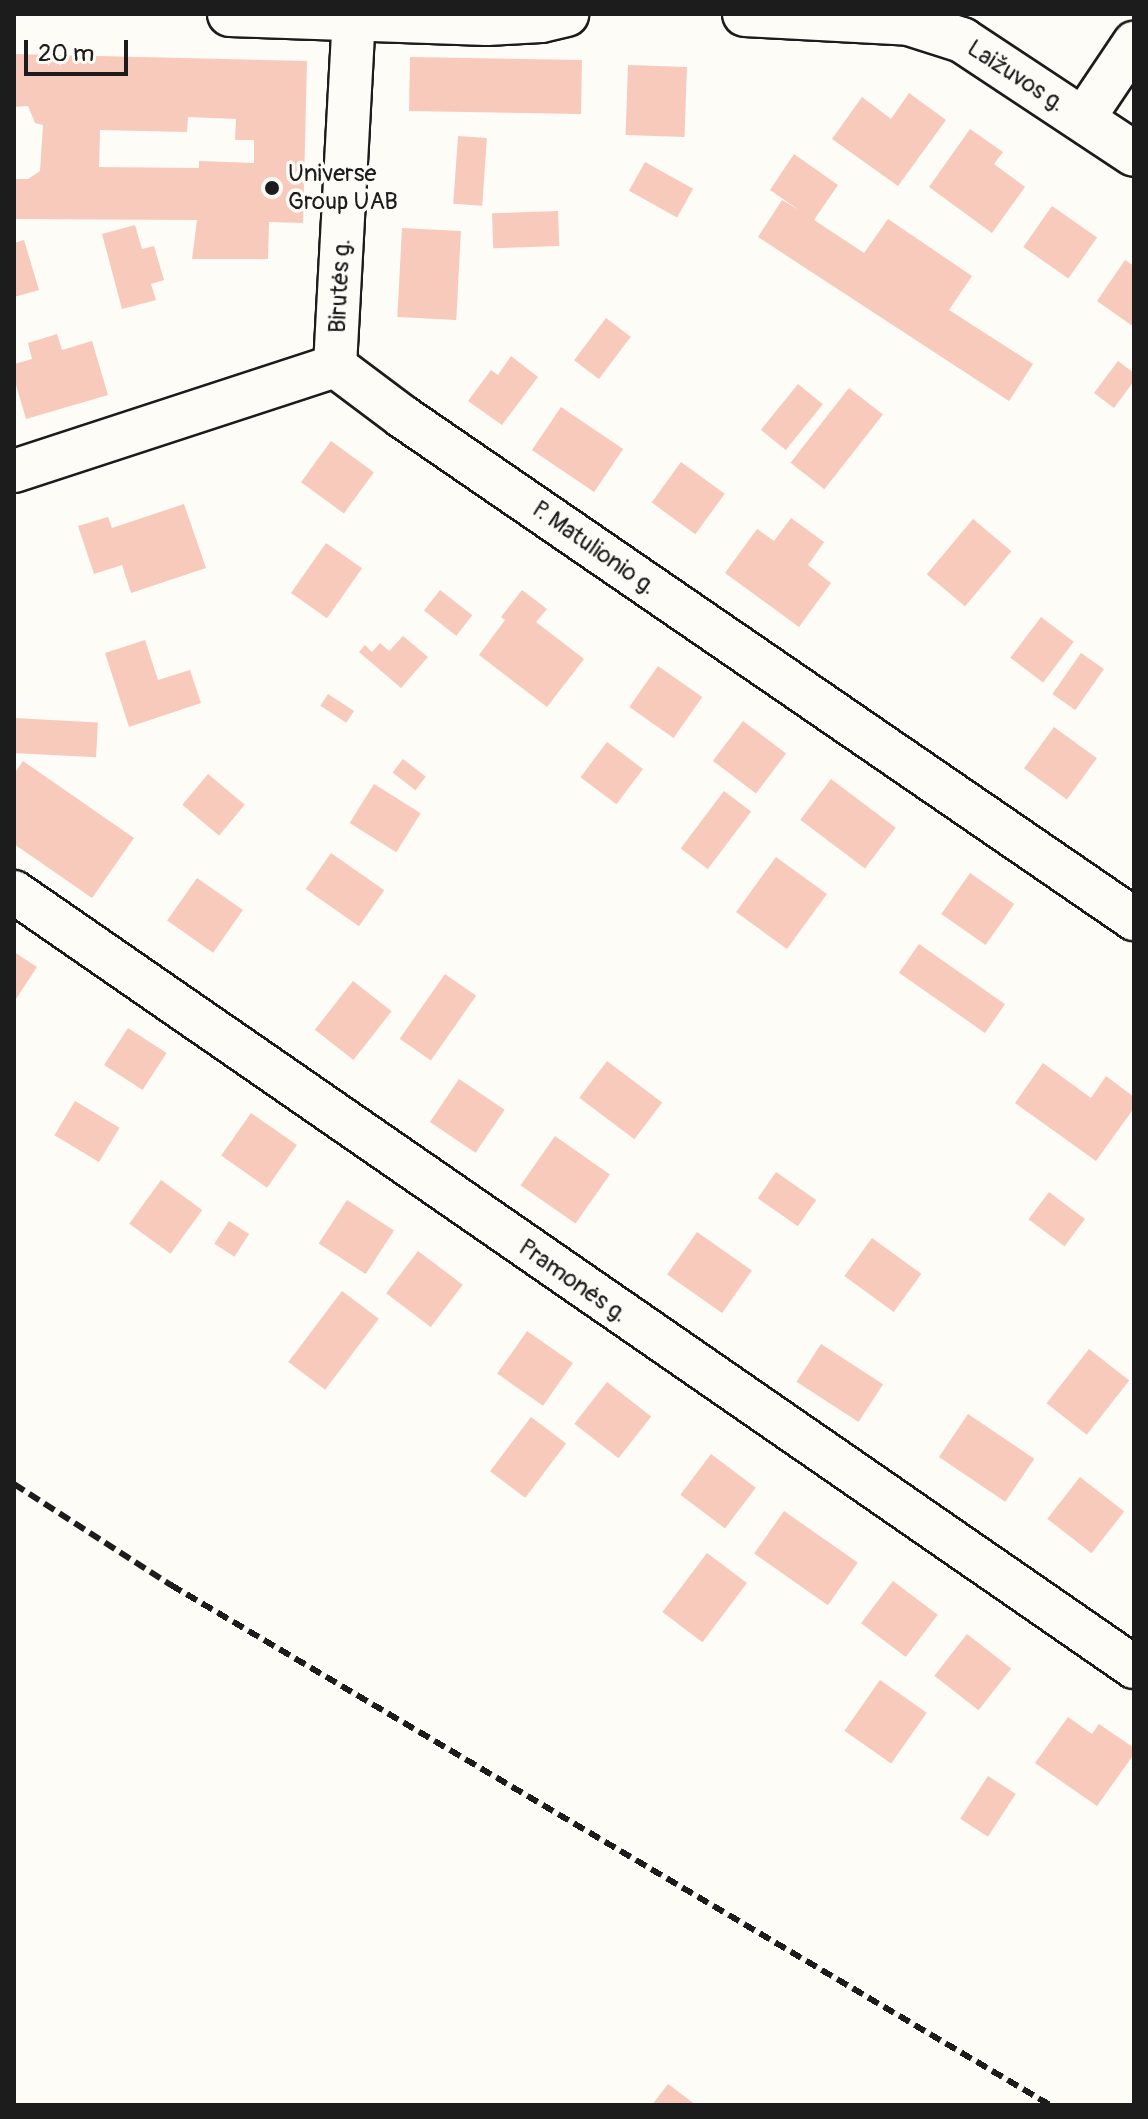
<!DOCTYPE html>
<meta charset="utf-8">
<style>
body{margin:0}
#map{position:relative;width:1148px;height:2119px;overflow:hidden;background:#fdfcf7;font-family:Pangolin,sans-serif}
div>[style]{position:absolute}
.building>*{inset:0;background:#f8cabc;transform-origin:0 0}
.roads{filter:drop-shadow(2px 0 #1c1c1c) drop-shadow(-2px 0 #1c1c1c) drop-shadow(0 2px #1c1c1c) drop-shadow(0 -2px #1c1c1c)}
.minor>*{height:42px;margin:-21px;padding:0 21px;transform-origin:21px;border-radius:21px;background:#fdfcf7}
.major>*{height:44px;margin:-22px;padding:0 22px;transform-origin:22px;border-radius:22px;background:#fdfcf7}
.rail>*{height:6px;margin-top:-3px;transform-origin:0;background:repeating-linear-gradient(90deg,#1c1c1c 0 12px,transparent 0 18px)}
.dots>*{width:22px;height:22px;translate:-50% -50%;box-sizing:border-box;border:4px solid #fdfcf7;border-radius:50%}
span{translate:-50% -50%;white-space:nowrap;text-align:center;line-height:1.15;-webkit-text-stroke:7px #fdfcf7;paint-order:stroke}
.street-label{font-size:24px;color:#1c1c1c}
.poi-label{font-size:24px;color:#1c1c1c}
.left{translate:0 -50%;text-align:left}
.frame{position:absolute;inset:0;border:16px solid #1c1c1c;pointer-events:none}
.scale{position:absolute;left:24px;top:40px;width:104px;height:36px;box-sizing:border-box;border:4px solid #1c1c1c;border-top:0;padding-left:10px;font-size:24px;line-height:28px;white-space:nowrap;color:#1c1c1c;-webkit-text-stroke:6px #fdfcf7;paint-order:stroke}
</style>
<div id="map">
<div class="building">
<i style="clip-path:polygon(evenodd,14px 54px,307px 61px,303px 223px,269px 222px,268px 259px,192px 259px,197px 220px,14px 219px,14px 179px,28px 179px,40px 171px,43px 125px,35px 123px,28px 106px,14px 107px,14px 54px,188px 117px,236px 119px,235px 140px,254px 140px,254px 163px,199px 161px,199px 168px,99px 167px,100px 130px,187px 132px,188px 117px)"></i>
<i style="left:410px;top:57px;width:172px;height:54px;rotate:1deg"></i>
<i style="left:628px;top:65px;width:59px;height:70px;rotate:2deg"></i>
<i style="clip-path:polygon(909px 93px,946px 120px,898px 186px,832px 139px,862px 97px,891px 119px)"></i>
<i style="clip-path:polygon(970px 129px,1003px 152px,994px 164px,1025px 187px,992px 233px,929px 187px)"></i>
<i style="left:458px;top:136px;width:29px;height:68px;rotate:4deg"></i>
<i style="clip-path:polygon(794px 154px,838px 185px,814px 220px,864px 253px,888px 219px,972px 276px,949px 310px,1033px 364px,1009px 401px,758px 237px,782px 200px,799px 210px,770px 190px)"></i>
<i style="left:645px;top:162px;width:55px;height:33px;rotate:29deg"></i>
<i style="left:1052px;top:206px;width:55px;height:50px;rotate:35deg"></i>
<i style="left:558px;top:211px;width:35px;height:66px;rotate:88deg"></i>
<i style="clip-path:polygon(135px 225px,142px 249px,154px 246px,164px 280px,151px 284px,156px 300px,122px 309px,102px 234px)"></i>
<i style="left:402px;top:228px;width:59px;height:89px;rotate:3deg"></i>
<i style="clip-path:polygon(24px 240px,39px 290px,14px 297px,14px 243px)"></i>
<i style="clip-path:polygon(1125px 260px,1134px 266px,1134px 327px,1097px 301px)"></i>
<i style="left:606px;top:318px;width:31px;height:53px;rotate:37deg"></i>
<i style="clip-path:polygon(57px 334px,62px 350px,92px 341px,108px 395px,26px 419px,14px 378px,14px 364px,32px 359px,28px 343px)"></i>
<i style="clip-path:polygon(511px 356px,538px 377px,502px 425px,468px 401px,491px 370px,498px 375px)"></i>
<i style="clip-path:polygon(1118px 361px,1134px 373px,1134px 381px,1114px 408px,1094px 393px)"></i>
<i style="left:798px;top:384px;width:32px;height:59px;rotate:39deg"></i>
<i style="left:849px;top:388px;width:43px;height:95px;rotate:38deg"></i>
<i style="left:561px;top:407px;width:75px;height:52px;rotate:34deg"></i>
<i style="left:331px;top:441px;width:53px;height:51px;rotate:36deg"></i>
<i style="left:681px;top:462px;width:54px;height:50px;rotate:36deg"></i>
<i style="clip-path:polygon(184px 504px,206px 568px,131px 593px,122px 565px,94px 574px,78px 526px,108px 517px,112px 528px)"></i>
<i style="clip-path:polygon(791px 518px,824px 542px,808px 565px,831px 583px,799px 627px,725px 573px,757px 529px,774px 541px)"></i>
<i style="left:973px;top:519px;width:50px;height:72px;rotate:40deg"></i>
<i style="left:326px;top:543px;width:44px;height:61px;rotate:35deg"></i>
<i style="left:440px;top:590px;width:41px;height:26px;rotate:38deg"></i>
<i style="clip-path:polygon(522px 590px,547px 609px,536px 622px,584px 659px,547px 707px,479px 655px,505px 620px,501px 617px)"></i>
<i style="left:1041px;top:617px;width:41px;height:51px;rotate:37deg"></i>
<i style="clip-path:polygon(403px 636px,428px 657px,401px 688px,359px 652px,365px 645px,372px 652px,380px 643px,389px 651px)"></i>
<i style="clip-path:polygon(145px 640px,158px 680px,190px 670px,201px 703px,129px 727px,105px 653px)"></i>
<i style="left:1081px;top:653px;width:28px;height:50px;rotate:35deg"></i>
<i style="left:658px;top:666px;width:54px;height:50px;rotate:35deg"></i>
<i style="left:328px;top:694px;width:31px;height:14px;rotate:33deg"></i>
<i style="left:14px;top:718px;width:84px;height:35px;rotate:3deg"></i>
<i style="left:743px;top:721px;width:54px;height:50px;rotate:37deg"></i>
<i style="left:1054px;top:727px;width:53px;height:51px;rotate:36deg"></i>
<i style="left:607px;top:742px;width:45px;height:44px;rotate:37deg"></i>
<i style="left:403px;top:759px;width:29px;height:17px;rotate:38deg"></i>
<i style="clip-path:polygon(23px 761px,134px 838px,92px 898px,14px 844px,14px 774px)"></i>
<i style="left:208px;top:774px;width:48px;height:40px;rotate:40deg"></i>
<i style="left:831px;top:779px;width:81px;height:51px;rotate:37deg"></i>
<i style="left:374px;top:784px;width:55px;height:46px;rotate:32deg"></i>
<i style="left:724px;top:791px;width:34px;height:72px;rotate:37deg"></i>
<i style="left:331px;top:853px;width:65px;height:44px;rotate:35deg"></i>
<i style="left:776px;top:857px;width:63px;height:68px;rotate:36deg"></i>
<i style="left:970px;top:873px;width:54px;height:50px;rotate:35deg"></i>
<i style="left:197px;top:878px;width:56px;height:52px;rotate:35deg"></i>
<i style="left:919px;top:944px;width:105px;height:35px;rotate:35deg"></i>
<i style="clip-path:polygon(14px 952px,37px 967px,14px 1002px)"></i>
<i style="left:445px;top:974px;width:38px;height:79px;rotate:35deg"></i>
<i style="left:353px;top:981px;width:49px;height:62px;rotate:38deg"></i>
<i style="left:128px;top:1028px;width:46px;height:44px;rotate:33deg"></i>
<i style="left:607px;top:1061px;width:69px;height:46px;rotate:37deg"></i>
<i style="clip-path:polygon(1043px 1063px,1091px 1098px,1106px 1076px,1134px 1097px,1134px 1108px,1096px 1161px,1015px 1103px)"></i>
<i style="left:459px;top:1079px;width:55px;height:52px;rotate:34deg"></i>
<i style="left:75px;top:1101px;width:52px;height:40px;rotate:31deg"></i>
<i style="left:251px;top:1113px;width:56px;height:52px;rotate:35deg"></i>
<i style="left:555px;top:1136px;width:67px;height:60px;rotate:35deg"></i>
<i style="left:776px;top:1172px;width:49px;height:32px;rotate:35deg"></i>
<i style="left:161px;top:1180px;width:51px;height:54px;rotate:36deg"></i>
<i style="left:1049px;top:1192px;width:45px;height:34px;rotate:37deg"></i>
<i style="left:347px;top:1200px;width:56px;height:52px;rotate:33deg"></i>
<i style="left:229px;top:1221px;width:24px;height:27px;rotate:33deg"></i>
<i style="left:697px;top:1232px;width:67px;height:52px;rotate:35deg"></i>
<i style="left:872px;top:1238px;width:61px;height:47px;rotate:36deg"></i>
<i style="left:418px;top:1251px;width:56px;height:53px;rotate:37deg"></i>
<i style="left:342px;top:1291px;width:46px;height:89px;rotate:37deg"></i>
<i style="left:527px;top:1331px;width:56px;height:52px;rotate:35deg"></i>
<i style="left:821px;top:1344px;width:74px;height:45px;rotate:33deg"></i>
<i style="left:1089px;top:1349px;width:51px;height:69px;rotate:38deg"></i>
<i style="left:607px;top:1382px;width:56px;height:53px;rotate:38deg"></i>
<i style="left:968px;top:1414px;width:80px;height:52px;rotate:34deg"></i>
<i style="left:531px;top:1417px;width:44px;height:68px;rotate:37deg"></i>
<i style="left:711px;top:1454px;width:56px;height:51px;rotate:37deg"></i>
<i style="left:1080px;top:1477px;width:56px;height:53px;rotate:38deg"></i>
<i style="left:784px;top:1511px;width:90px;height:52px;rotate:35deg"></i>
<i style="left:707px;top:1553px;width:50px;height:74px;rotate:37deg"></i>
<i style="left:893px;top:1581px;width:56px;height:53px;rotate:37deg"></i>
<i style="left:967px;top:1634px;width:56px;height:53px;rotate:38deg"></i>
<i style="left:880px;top:1680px;width:57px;height:62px;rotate:35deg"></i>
<i style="clip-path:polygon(1068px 1717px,1092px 1734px,1099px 1724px,1134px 1748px,1134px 1754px,1097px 1806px,1035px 1763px)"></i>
<i style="left:988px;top:1776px;width:33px;height:51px;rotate:33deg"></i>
<i style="clip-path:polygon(668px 2084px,696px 2105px,652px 2105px)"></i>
</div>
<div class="roads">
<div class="minor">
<i style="left:1083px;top:119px;width:92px;rotate:-56.1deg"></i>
<i style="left:335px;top:366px;width:353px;rotate:-86.9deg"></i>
<i style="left:14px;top:471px;width:338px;rotate:-18.1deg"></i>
<i style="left:335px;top:366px;width:85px;rotate:36.9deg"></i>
<i style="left:403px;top:417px;width:887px;rotate:34.48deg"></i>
<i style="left:14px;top:892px;width:1362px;rotate:34.68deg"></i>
</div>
<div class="major">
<i style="left:230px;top:14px;width:257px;rotate:2deg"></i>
<i style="left:487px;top:23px;width:54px;rotate:-3.2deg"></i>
<i style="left:541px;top:20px;width:26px;rotate:-13deg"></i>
<i style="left:745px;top:14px;width:164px;rotate:3.1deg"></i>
<i style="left:909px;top:23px;width:56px;rotate:17.8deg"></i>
<i style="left:962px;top:40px;width:206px;rotate:33.5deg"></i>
</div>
</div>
<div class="rail">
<i style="left:14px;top:1484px;width:187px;rotate:32.8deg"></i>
<i style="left:171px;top:1585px;width:1021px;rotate:30.61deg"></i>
</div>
<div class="dots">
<i style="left:272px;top:188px;background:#1c1c1c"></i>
</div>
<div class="street-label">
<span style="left:1016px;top:76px;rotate:33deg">Laižuvos g.</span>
<span style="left:340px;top:286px;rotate:-87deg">Birutės g.</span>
<span style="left:594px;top:548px;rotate:35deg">P. Matulionio g.</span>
<span style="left:573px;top:1281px;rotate:35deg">Pramonės g.</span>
</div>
<div class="poi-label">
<span class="left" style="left:288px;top:188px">Universe<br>Group UAB</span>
</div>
<div class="frame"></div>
<div class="scale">20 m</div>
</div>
